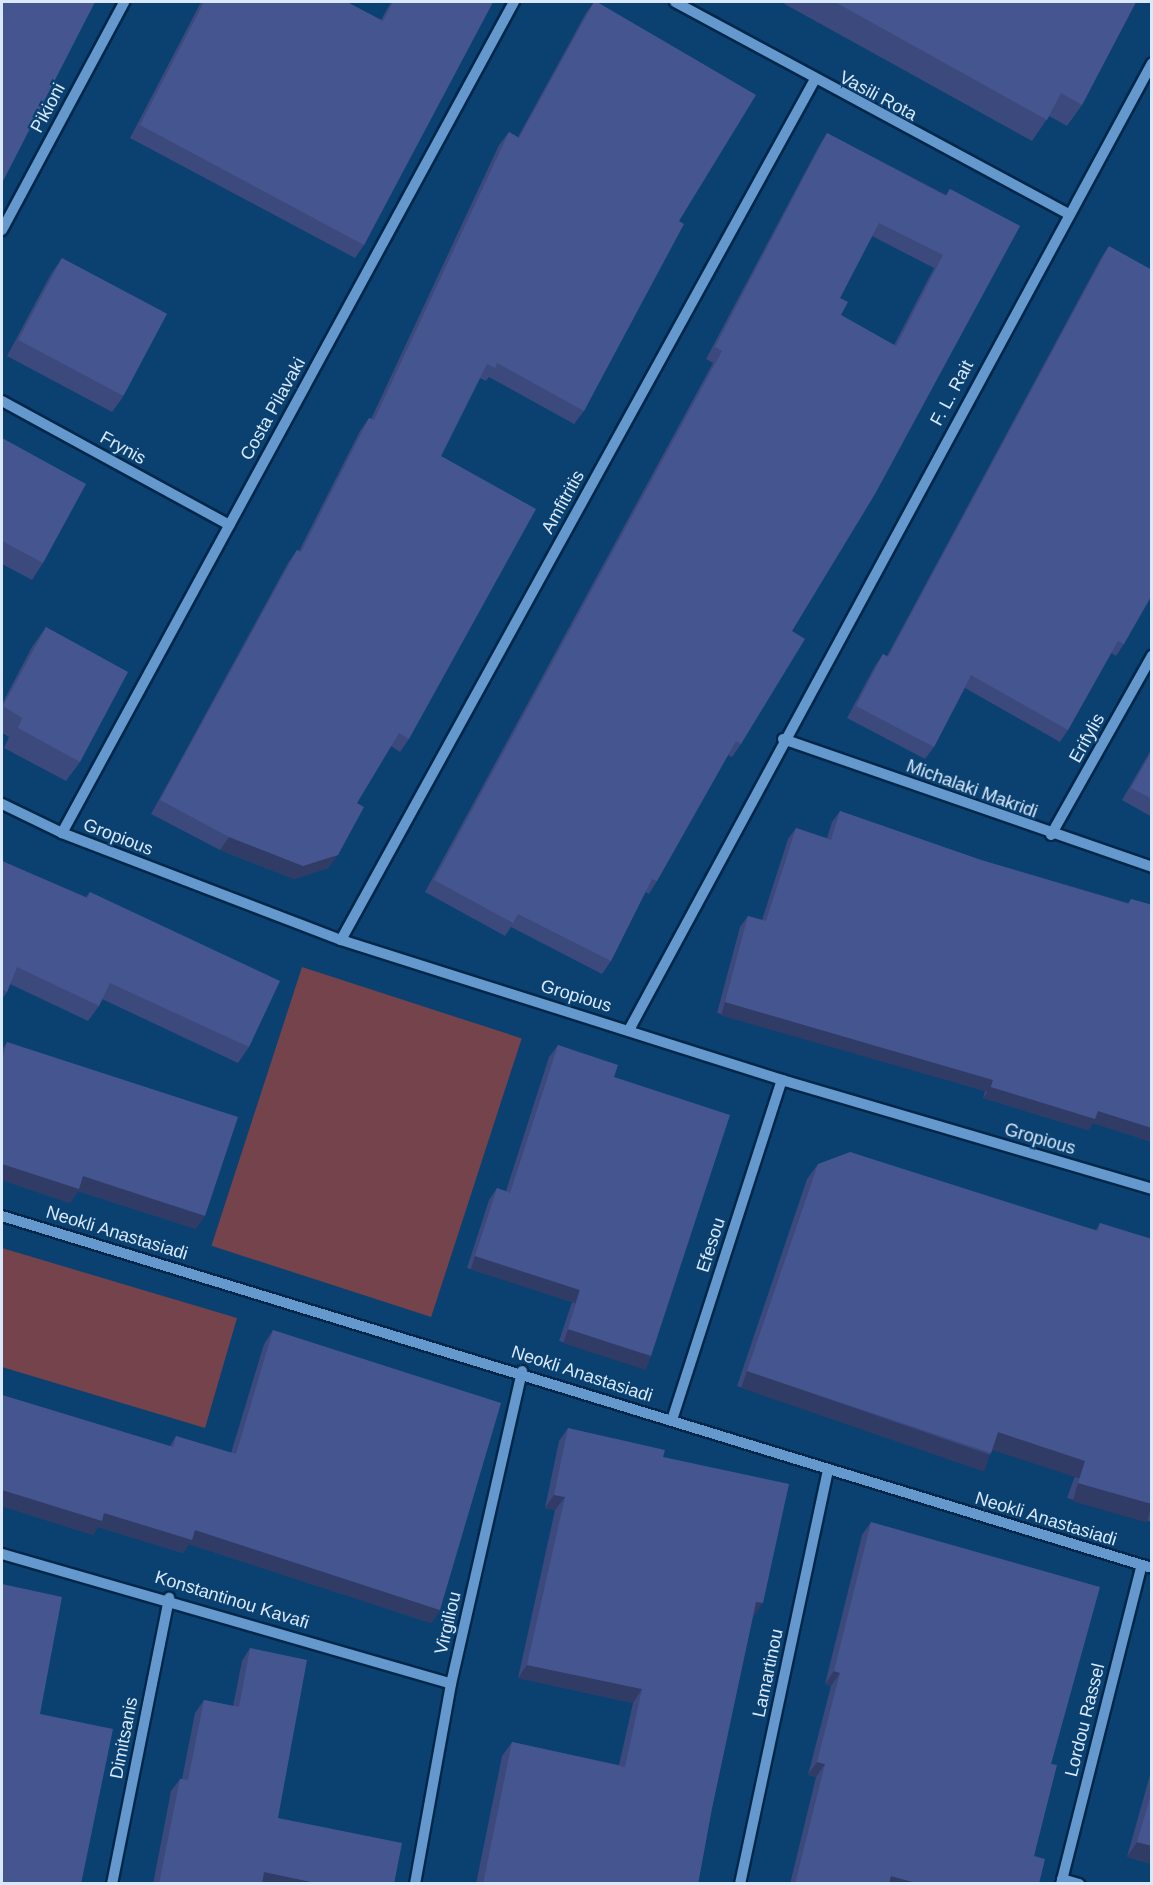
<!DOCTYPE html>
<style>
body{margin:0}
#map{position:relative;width:1153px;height:1885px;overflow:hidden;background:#0a4170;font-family:Helvetica,sans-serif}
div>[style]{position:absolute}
.green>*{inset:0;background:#75434b;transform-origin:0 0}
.roads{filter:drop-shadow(2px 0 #00274a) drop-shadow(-2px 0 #00274a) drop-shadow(0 2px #00274a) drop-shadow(0 -2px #00274a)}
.minor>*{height:10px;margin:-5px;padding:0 5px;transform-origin:5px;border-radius:5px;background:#6599ce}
.wall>*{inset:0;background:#3b497c}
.shaded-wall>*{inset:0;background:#303c65;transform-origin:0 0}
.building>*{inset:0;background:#455590;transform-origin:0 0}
span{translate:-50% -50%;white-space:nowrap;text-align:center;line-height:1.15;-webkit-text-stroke:4.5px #0a4170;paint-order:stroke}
.street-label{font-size:18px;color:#d9e9fb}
.frame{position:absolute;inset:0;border:3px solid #d9e9fb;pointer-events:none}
</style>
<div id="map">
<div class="green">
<i style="left:302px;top:967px;width:231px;height:293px;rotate:18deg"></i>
<i style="clip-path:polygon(2px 1248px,237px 1318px,205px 1428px,2px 1367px)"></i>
</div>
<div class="roads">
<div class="minor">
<i style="left:675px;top:2px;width:447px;rotate:28.3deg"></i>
<i style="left:2px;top:230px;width:259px;rotate:-61.8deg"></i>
<i style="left:2px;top:401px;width:259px;rotate:28.6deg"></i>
<i style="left:783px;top:739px;width:391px;rotate:19.1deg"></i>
<i style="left:2px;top:804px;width:67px;rotate:25.8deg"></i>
<i style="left:62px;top:833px;width:299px;rotate:21deg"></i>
<i style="left:341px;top:940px;width:463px;rotate:17.6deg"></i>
<i style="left:782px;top:1080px;width:386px;rotate:16.4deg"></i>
<i style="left:62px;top:833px;width:946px;rotate:-61.46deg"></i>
<i style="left:1051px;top:835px;width:206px;rotate:-60.6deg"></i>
<i style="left:341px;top:940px;width:981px;rotate:-61.16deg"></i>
<i style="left:629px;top:1030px;width:1099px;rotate:-61.59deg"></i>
<i style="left:2px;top:1216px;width:1203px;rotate:17.02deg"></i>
<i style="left:672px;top:1420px;width:357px;rotate:-72.1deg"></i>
<i style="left:2px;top:1554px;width:467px;rotate:16.1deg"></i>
<i style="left:1062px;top:1879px;width:18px;rotate:16deg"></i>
<i style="left:112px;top:1884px;width:292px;rotate:-78.7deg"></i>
<i style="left:415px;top:1884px;width:203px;rotate:-79.8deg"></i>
<i style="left:451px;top:1684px;width:321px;rotate:-77.2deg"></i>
<i style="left:740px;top:1884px;width:423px;rotate:-78deg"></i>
<i style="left:1061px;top:1884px;width:329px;rotate:-75.8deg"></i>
</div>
</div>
<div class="wall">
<i style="clip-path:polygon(201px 2px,347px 2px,381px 20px,391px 2px,493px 2px,364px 245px,355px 258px,130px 138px)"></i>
<i style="clip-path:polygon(594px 2px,679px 221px,584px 411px,574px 424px,489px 377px,486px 381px,480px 378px,441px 456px,409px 739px,400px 752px,391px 746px,357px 803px,328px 868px,294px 879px,220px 850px,151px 814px,288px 563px,297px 550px,299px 551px,360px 431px,369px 418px,371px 419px,499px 145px,509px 132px,518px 137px,586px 13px)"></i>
<i style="clip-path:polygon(781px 2px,1136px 2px,1082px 105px,1067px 126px,1049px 116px,1032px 141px)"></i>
<i style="clip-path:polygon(evenodd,827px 133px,946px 195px,950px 189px,1020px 226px,792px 631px,741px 744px,732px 757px,728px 755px,657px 881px,649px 894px,645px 892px,611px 961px,602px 974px,511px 927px,505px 936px,425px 892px,713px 363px,706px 359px,819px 146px,827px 133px,872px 236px,934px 268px,894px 345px,841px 315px,840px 298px,872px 236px)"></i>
<i style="clip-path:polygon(1109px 246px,1124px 644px,1116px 656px,1111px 653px,1068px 730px,1060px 742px,965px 688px,934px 747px,925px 759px,847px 718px,875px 666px,883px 654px,887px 656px,1101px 258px)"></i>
<i style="clip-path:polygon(62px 258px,123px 397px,112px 412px,7px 356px,51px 274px)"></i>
<i style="clip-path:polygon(2px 438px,43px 563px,32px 580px,2px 564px)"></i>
<i style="clip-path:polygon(46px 627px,80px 762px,66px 781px,4px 748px,9px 737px,2px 733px,2px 704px,32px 647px)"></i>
<i style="clip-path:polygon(1152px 748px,1152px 817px,1122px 800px)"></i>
<i style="clip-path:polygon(840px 811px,981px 860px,1128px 903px,1131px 899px,1152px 905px,1152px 1142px,1093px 1123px,1088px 1130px,983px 1098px,985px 1091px,717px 1013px,740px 927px,748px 916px,762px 920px,788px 839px,796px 828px,827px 838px,832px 822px)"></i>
<i style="clip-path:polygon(2px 861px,86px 897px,90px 892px,249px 1047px,238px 1063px,102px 999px,99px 1006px,88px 1021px,10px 984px,7px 992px,2px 999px)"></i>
<i style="clip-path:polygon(7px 1042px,196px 1229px,78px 1191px,70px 1203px,2px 1180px,2px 1050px)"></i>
<i style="clip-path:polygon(558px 1045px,614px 1077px,643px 1368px,559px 1341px,572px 1302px,467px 1268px,489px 1200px,497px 1188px,506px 1191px,549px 1057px)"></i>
<i style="clip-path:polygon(818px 1164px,1096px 1230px,1100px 1223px,1152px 1522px,1067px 1498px,1075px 1476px,993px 1449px,991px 1453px,981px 1468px,737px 1386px,807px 1179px)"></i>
<i style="clip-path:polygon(273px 1330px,440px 1610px,431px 1623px,189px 1544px,183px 1553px,98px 1527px,93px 1535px,2px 1506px,2px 1395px,170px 1446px,176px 1436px,231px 1453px,264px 1344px)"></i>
<i style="clip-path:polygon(568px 1428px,663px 1457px,754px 1616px,753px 1616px,712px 1808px,698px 1884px,476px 1884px,502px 1756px,512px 1742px,619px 1765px,633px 1703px,518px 1678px,555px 1510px,545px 1508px,559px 1441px)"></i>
<i style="clip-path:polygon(871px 1522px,1051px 1764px,1034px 1856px,1039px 1884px,790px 1884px,816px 1777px,808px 1775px,831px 1686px,825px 1684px,862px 1535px)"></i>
<i style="clip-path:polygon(250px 1648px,278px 1818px,394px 1884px,153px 1884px,171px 1791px,180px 1779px,182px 1779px,195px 1713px,204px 1700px,233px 1706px,242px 1661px)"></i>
<i style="clip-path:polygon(1152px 1768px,1152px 1864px,1127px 1857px)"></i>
</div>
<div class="shaded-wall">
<i style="clip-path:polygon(229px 837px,338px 855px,328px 868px,294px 879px,220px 850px)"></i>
<i style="left:725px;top:1002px;width:279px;height:14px;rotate:16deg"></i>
<i style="clip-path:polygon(991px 1087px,1098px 1111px,1152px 1128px,1152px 1142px,1093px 1123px,1088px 1130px,983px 1098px)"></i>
<i style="clip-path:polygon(2px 1164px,83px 1176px,205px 1216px,196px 1229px,78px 1191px,70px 1203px,2px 1180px)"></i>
<i style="left:475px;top:1256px;width:110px;height:14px;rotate:18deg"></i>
<i style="left:568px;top:1329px;width:87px;height:15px;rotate:18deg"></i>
<i style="left:747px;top:1371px;width:257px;height:18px;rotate:19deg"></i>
<i style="left:998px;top:1432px;width:92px;height:19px;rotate:18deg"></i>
<i style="left:1078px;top:1483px;width:77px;height:19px;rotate:16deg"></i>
<i style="clip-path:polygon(2px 1490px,104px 1513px,195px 1530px,440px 1610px,431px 1623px,189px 1544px,183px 1553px,98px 1527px,93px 1535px,2px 1506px)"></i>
<i style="clip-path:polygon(554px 1495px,565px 1497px,555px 1510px,545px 1508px)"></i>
<i style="clip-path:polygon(756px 1602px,763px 1603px,754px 1616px,747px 1615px)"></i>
<i style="clip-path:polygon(527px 1665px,642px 1689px,633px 1703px,518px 1678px)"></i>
<i style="clip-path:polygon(834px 1671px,840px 1673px,831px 1686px,825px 1684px)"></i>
<i style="clip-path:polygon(817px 1762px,825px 1764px,816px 1777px,808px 1775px)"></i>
<i style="clip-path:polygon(1137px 1842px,1152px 1846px,1152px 1864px,1127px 1857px)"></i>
<i style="clip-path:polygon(264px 1872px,321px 1884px,256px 1884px)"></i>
<i style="clip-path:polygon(891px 1876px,920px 1884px,886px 1884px)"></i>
</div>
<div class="building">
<i style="clip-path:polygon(2px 2px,95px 2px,2px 183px)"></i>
<i style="clip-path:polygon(204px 2px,347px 2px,383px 21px,393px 2px,493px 2px,364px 245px,140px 125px)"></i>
<i style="clip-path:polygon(594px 2px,597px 2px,756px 95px,679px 221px,684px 224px,584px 411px,497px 363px,495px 368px,487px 364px,441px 456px,536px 509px,409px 739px,399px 733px,357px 803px,364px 807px,338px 855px,303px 866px,229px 837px,160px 800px,297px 550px,301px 552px,369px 418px,374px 420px,509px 132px,519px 138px)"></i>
<i style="clip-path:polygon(835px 2px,1136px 2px,1082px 105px,1061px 93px,1047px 120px)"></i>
<i style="clip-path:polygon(evenodd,827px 133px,946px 196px,950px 189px,1020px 226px,875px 494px,792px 631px,805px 639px,741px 744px,736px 741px,657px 881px,652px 879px,611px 961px,518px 914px,513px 923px,434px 880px,722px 351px,715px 347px,827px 133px,879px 223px,943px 255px,896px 346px,841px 315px,848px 302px,840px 298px,879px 223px)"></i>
<i style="clip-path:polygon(1109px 246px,1152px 270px,1152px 595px,1124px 644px,1118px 641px,1068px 730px,971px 675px,934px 747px,856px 706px,883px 654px,888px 657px)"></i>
<i style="left:62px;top:258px;width:119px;height:93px;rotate:28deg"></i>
<i style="clip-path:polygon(2px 438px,86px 484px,43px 563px,2px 541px)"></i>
<i style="clip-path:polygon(46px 627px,128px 672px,80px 762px,18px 728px,22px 718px,3px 706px)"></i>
<i style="clip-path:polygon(1152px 751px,1152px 799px,1131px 788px)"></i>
<i style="clip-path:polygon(840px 811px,981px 860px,1129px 904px,1131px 899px,1152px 905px,1152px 1128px,1098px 1111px,1095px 1119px,991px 1087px,993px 1080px,725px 1002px,748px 916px,766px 921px,796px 828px,831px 840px)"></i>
<i style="clip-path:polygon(2px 861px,87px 898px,90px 892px,280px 981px,249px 1047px,110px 983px,99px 1006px,17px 967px,7px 992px,2px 989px)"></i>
<i style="clip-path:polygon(7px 1042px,238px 1117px,205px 1216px,83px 1176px,79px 1189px,2px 1164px,2px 1060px)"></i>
<i style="clip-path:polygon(558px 1045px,618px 1065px,614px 1077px,730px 1115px,651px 1356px,568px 1329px,580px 1290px,475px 1256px,497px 1188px,510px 1193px)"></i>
<i style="clip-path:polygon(850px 1152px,1098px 1231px,1100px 1223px,1152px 1239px,1152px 1504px,1078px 1483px,1085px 1461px,998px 1432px,991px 1453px,747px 1371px,818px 1164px)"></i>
<i style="clip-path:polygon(273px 1330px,501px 1403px,440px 1610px,195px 1530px,192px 1540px,104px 1513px,102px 1521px,2px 1490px,2px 1395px,173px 1447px,176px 1436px,236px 1454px)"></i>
<i style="clip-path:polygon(568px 1428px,665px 1450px,663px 1457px,789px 1484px,763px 1603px,756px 1602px,712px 1808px,698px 1884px,483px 1884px,512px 1742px,625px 1767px,642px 1689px,527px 1665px,565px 1497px,554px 1495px)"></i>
<i style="clip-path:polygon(871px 1522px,1100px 1587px,1051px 1764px,1057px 1765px,1034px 1856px,1045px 1859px,1039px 1884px,920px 1884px,891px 1876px,889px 1884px,795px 1884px,825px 1764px,817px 1762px,840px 1673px,834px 1671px)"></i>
<i style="clip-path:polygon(2px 1584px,62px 1597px,40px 1714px,113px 1729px,81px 1884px,2px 1884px)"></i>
<i style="clip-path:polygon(250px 1648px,307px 1660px,278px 1818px,402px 1843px,394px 1884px,321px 1884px,264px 1872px,262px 1884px,159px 1884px,180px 1779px,188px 1780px,204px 1700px,239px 1707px)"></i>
<i style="clip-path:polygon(1152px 1791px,1152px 1846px,1137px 1842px)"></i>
</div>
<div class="street-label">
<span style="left:878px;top:96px;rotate:28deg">Vasili Rota</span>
<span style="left:48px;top:108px;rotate:-62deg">Pikioni</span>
<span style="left:952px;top:393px;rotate:-62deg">F. L. Rait</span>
<span style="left:273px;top:409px;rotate:-61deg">Costa Pilavaki</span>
<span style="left:123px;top:448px;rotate:29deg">Frynis</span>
<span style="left:563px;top:502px;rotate:-61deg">Amfitritis</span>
<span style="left:1087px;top:738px;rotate:-61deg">Erifylis</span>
<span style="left:972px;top:789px;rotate:20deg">Michalaki Makridi</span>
<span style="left:118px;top:837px;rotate:21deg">Gropious</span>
<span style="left:576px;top:996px;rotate:17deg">Gropious</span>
<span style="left:1040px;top:1139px;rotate:16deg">Gropious</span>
<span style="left:117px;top:1233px;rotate:17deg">Neokli Anastasiadi</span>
<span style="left:711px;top:1245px;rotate:-72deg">Efesou</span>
<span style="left:582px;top:1374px;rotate:18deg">Neokli Anastasiadi</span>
<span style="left:1046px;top:1519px;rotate:17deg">Neokli Anastasiadi</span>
<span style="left:232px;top:1600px;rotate:17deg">Konstantinou Kavafi</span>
<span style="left:448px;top:1623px;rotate:-77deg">Virgiliou</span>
<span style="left:768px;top:1673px;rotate:-78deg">Lamartinou</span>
<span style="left:1085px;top:1720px;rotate:-76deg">Lordou Rassel</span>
<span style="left:124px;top:1738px;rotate:-79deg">Dimitsanis</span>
</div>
<div class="frame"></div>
</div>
